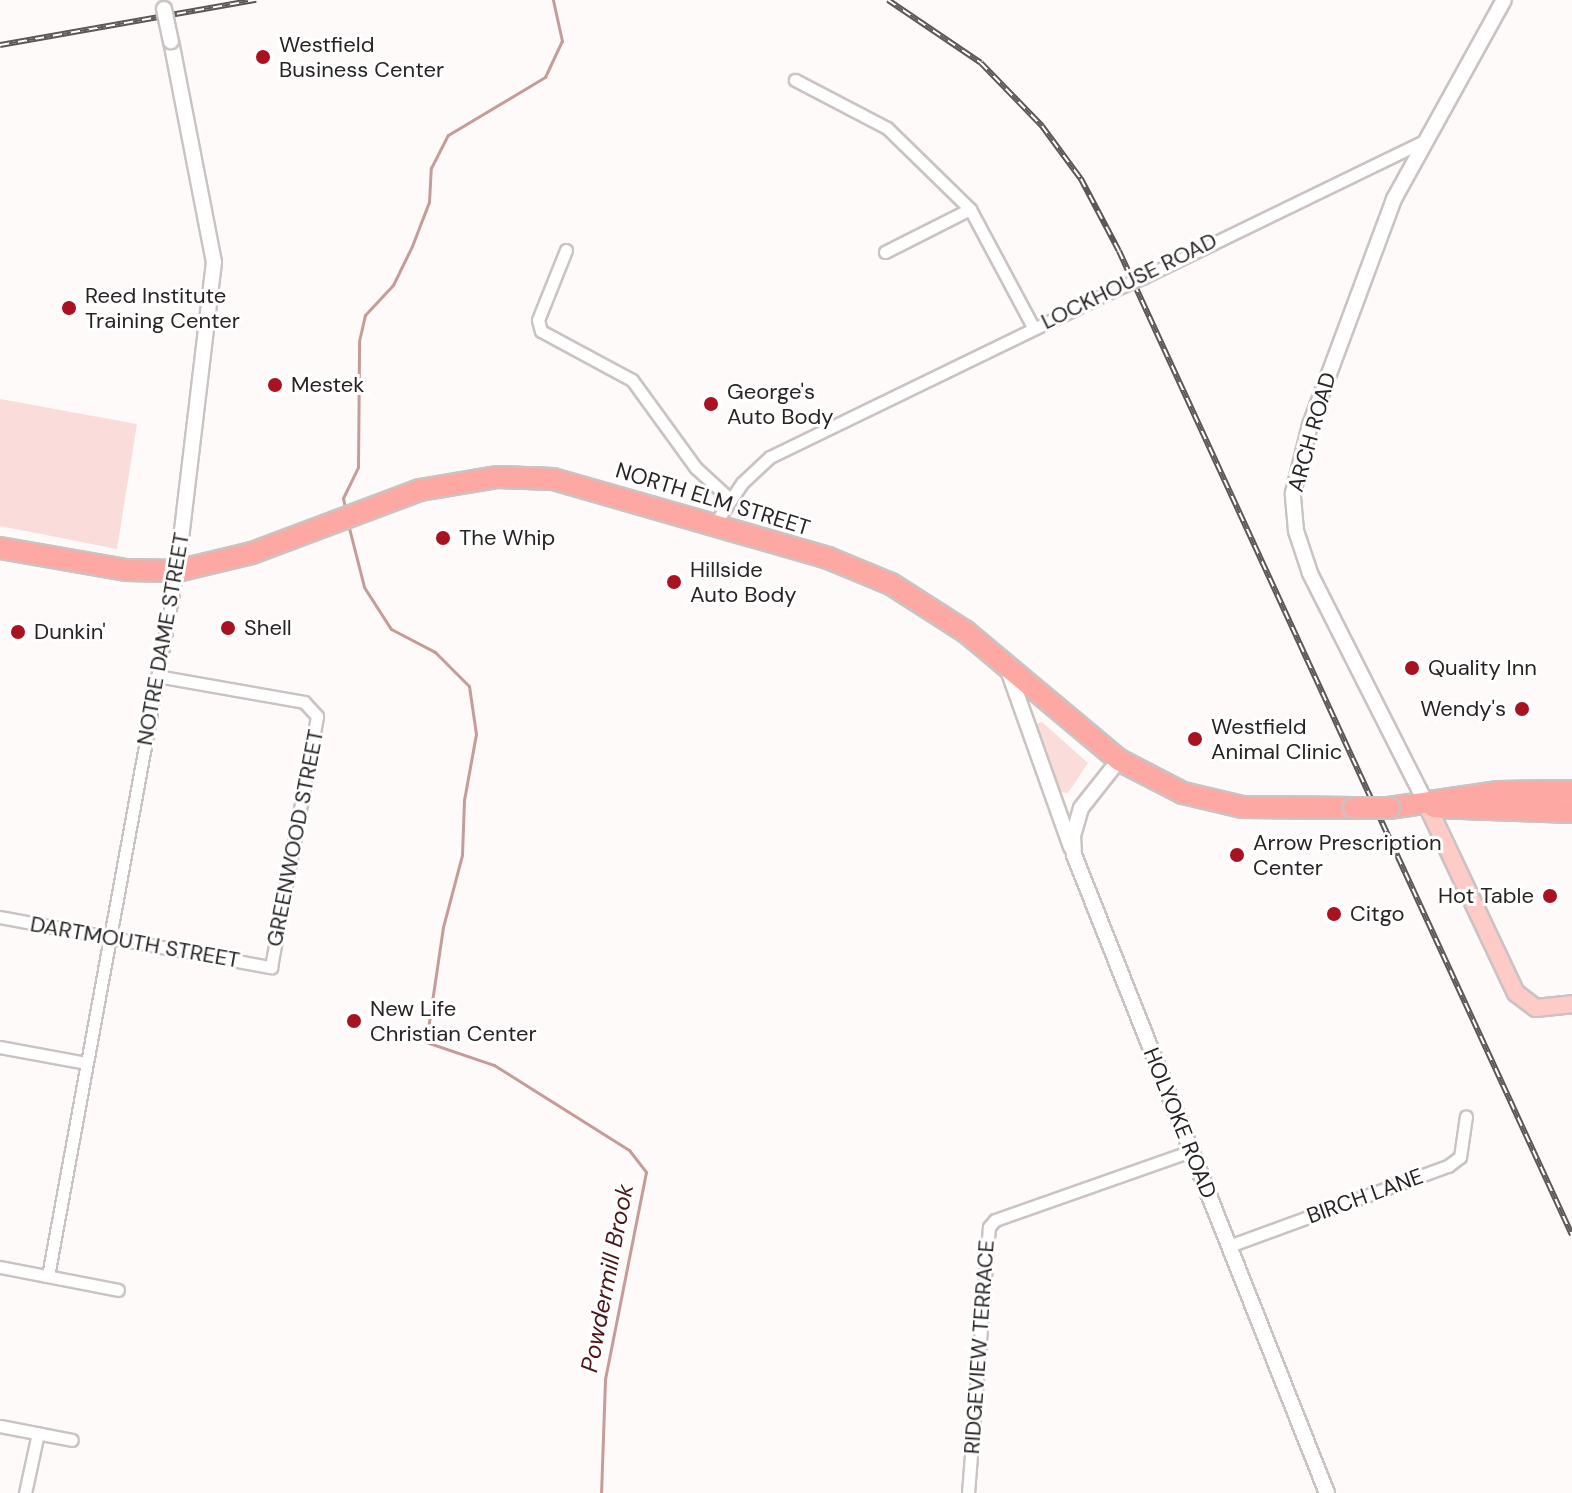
<!DOCTYPE html>
<style>
body{margin:0}
#map{position:relative;width:1572px;height:1493px;overflow:hidden;background:#fefafa;font-family:"DM Sans",sans-serif}
div>[style]{position:absolute}
.green>*{inset:0;background:#faddda}
.stream>*{height:3px;margin:-1.5px;padding:0 1.5px;transform-origin:1.5px;border-radius:1.5px;background:#c69c98}
.roads{filter:drop-shadow(2px 0 #cbc3c2) drop-shadow(-2px 0 #cbc3c2) drop-shadow(0 2px #cbc3c2) drop-shadow(0 -2px #cbc3c2)}
.street>*{height:11px;margin:-5.5px;padding:0 5.5px;transform-origin:5.5px;border-radius:5.5px;background:#fff}
.secondary>*{height:14px;margin:-7px;padding:0 7px;transform-origin:7px;border-radius:7px;background:#fff}
.primary>*{height:16px;margin:-8px;padding:0 8px;transform-origin:8px;border-radius:8px;background:#fecbc7}
.highway>*{height:20px;margin:-10px;padding:0 10px;transform-origin:10px;border-radius:10px;background:#fda8a2}
.rail>*{height:6px;margin-top:-3px;transform-origin:0;background:repeating-linear-gradient(90deg,#fff 0 9px,#5a5756 0 18px);box-sizing:border-box;border-block:2px solid #5a5756}
.bridges{filter:drop-shadow(2px 0 #cbc3c2) drop-shadow(-2px 0 #cbc3c2) drop-shadow(0 2px #cbc3c2) drop-shadow(0 -2px #cbc3c2)}
.street-bridge>*{height:11px;margin:-5.5px;padding:0 5.5px;transform-origin:5.5px;border-radius:5.5px;background:#fff}
.secondary-bridge>*{height:14px;margin:-7px;padding:0 7px;transform-origin:7px;border-radius:7px;background:#fff}
.highway-bridge>*{height:20px;margin:-10px;padding:0 10px;transform-origin:10px;border-radius:10px;background:#fda8a2}
.dots>*{width:22px;height:22px;translate:-50% -50%;box-sizing:border-box;border:4px solid #fff;border-radius:50%}
span{translate:-50% -50%;white-space:nowrap;text-align:center;line-height:1.15;-webkit-text-stroke:6px #fff;paint-order:stroke}
.poi-label{font-size:22px;color:#272423}
.left{translate:0 -50%;text-align:left}
.right{translate:-100% -50%;text-align:right}
.street-label{font-size:22px;color:#272423}
.water-label{font-size:24px;color:#4b1716;font-style:italic}
</style>
<div id="map">
<div class="green">
<i style="clip-path:polygon(0 399px,137px 424px,117px 549px,0 526px)"></i>
<i style="clip-path:polygon(1042px 722px,1088px 763px,1068px 793px,1061px 792px,1036px 724px)"></i>
</div>
<div class="stream">
<i style="left:345px;top:508px;width:10px;rotate:-101deg"></i>
<i style="left:343px;top:498px;width:34px;rotate:-64deg"></i>
<i style="left:358px;top:467px;width:126px;rotate:-89.5deg"></i>
<i style="left:359px;top:341px;width:27px;rotate:-77deg"></i>
<i style="left:365px;top:315px;width:41px;rotate:-47deg"></i>
<i style="left:393px;top:285px;width:43px;rotate:-64deg"></i>
<i style="left:412px;top:246px;width:47px;rotate:-68.9deg"></i>
<i style="left:429px;top:202px;width:34px;rotate:-87deg"></i>
<i style="left:431px;top:168px;width:37px;rotate:-63deg"></i>
<i style="left:448px;top:135px;width:113px;rotate:-30.9deg"></i>
<i style="left:545px;top:77px;width:40px;rotate:-65deg"></i>
<i style="left:562px;top:41px;width:42px;rotate:-102.4deg"></i>
<i style="left:348px;top:524px;width:65px;rotate:75.7deg"></i>
<i style="left:364px;top:587px;width:50px;rotate:57.3deg"></i>
<i style="left:391px;top:629px;width:50px;rotate:27.6deg"></i>
<i style="left:435px;top:652px;width:48px;rotate:45deg"></i>
<i style="left:469px;top:686px;width:49px;rotate:81.7deg"></i>
<i style="left:476px;top:734px;width:67px;rotate:100.3deg"></i>
<i style="left:464px;top:800px;width:55px;rotate:92.1deg"></i>
<i style="left:462px;top:855px;width:74px;rotate:104.8deg"></i>
<i style="left:443px;top:927px;width:116px;rotate:98.4deg"></i>
<i style="left:426px;top:1042px;width:72px;rotate:18.7deg"></i>
<i style="left:494px;top:1065px;width:160px;rotate:32.2deg"></i>
<i style="left:629px;top:1150px;width:28px;rotate:52deg"></i>
<i style="left:646px;top:1172px;width:212px;rotate:101.2deg"></i>
<i style="left:605px;top:1380px;width:113px;rotate:92deg"></i>
</div>
<div class="roads">
<div class="street">
<i style="left:795px;top:80px;width:104px;rotate:27.6deg"></i>
<i style="left:887px;top:128px;width:116px;rotate:44.3deg"></i>
<i style="left:970px;top:209px;width:134px;rotate:61.9deg"></i>
<i style="left:566px;top:250px;width:75px;rotate:111.8deg"></i>
<i style="left:538px;top:320px;width:11px;rotate:75deg"></i>
<i style="left:541px;top:331px;width:103px;rotate:28.3deg"></i>
<i style="left:632px;top:380px;width:109px;rotate:54deg"></i>
<i style="left:696px;top:468px;width:47px;rotate:42.4deg"></i>
<i style="left:885px;top:252px;width:95px;rotate:-26.8deg"></i>
<i style="left:1144px;top:277px;width:309px;rotate:-25.9deg"></i>
<i style="left:714px;top:525px;width:50px;rotate:-56.3deg"></i>
<i style="left:742px;top:483px;width:38px;rotate:-43deg"></i>
<i style="left:770px;top:457px;width:385px;rotate:-25.9deg"></i>
<i style="left:0;top:917px;width:276px;rotate:10.5deg"></i>
<i style="left:271px;top:967px;width:255px;rotate:-79.6deg"></i>
<i style="left:317px;top:716px;width:19px;rotate:-133deg"></i>
<i style="left:304px;top:702px;width:149px;rotate:-170deg"></i>
<i style="left:0;top:1047px;width:87px;rotate:10.5deg"></i>
<i style="left:1229px;top:1246px;width:233px;rotate:-20.1deg"></i>
<i style="left:1448px;top:1166px;width:15px;rotate:-37deg"></i>
<i style="left:1460px;top:1157px;width:41px;rotate:-81.7deg"></i>
<i style="left:0;top:1267px;width:120px;rotate:11deg"></i>
<i style="left:48px;top:1276px;width:717px;rotate:-79.63deg"></i>
<i style="left:0;top:1426px;width:73px;rotate:11deg"></i>
<i style="left:25px;top:1493px;width:61px;rotate:-77.8deg"></i>
<i style="left:968px;top:1493px;width:267px;rotate:-85.5deg"></i>
<i style="left:989px;top:1227px;width:9px;rotate:-49deg"></i>
<i style="left:995px;top:1220px;width:208px;rotate:-19.4deg"></i>
</div>
<div class="secondary">
<i style="left:171px;top:41px;width:225px;rotate:79deg"></i>
<i style="left:214px;top:262px;width:311px;rotate:96.8deg"></i>
<i style="left:1008px;top:670px;width:188px;rotate:70.4deg"></i>
<i style="left:1119px;top:760px;width:61px;rotate:128.4deg"></i>
<i style="left:1081px;top:808px;width:29px;rotate:106deg"></i>
<i style="left:1073px;top:836px;width:19px;rotate:87deg"></i>
<i style="left:1074px;top:855px;width:686px;rotate:68.37deg"></i>
<i style="left:1427px;top:805px;width:260px;rotate:-116.8deg"></i>
<i style="left:1310px;top:573px;width:44px;rotate:-108.4deg"></i>
<i style="left:1296px;top:531px;width:38px;rotate:-95deg"></i>
<i style="left:1293px;top:493px;width:70px;rotate:-76deg"></i>
<i style="left:1310px;top:425px;width:241px;rotate:-69.6deg"></i>
<i style="left:1394px;top:199px;width:227px;rotate:-61.1deg"></i>
</div>
<div class="primary">
<i style="left:1427px;top:805px;width:208px;rotate:64.7deg"></i>
<i style="left:1516px;top:993px;width:25px;rotate:37deg"></i>
<i style="left:1536px;top:1008px;width:36px;rotate:-6deg"></i>
</div>
<div class="highway">
<i style="left:0;top:548px;width:128px;rotate:9.9deg"></i>
<i style="left:126px;top:570px;width:51px;rotate:1.1deg"></i>
<i style="left:177px;top:571px;width:77px;rotate:-13.5deg"></i>
<i style="left:252px;top:553px;width:179px;rotate:-20.6deg"></i>
<i style="left:420px;top:490px;width:79px;rotate:-9.5deg"></i>
<i style="left:498px;top:477px;width:55px;rotate:2.1deg"></i>
<i style="left:553px;top:479px;width:286px;rotate:16deg"></i>
<i style="left:828px;top:558px;width:68px;rotate:22.4deg"></i>
<i style="left:891px;top:584px;width:89px;rotate:32.6deg"></i>
<i style="left:966px;top:632px;width:199px;rotate:39.9deg"></i>
<i style="left:1119px;top:760px;width:72px;rotate:27.3deg"></i>
<i style="left:1183px;top:793px;width:61px;rotate:13.3deg"></i>
<i style="left:1242px;top:807px;width:112px;rotate:0.5deg"></i>
<i style="left:1434px;top:807px;width:138px;rotate:2.1deg"></i>
<i style="left:1389px;top:808px;width:111px;rotate:-8.3deg"></i>
<i style="left:1499px;top:792px;width:73px;rotate:-0.8deg"></i>
</div>
</div>
<div class="rail">
<i style="left:888px;top:0;width:112px;rotate:34.1deg"></i>
<i style="left:981px;top:63px;width:88px;rotate:45.9deg"></i>
<i style="left:1042px;top:126px;width:66px;rotate:53.7deg"></i>
<i style="left:1081px;top:179px;width:81px;rotate:62.2deg"></i>
<i style="left:1119px;top:251px;width:1083px;rotate:65.28deg"></i>
<i style="left:0;top:45px;width:260px;rotate:-10deg"></i>
</div>
<div class="bridges">
<div class="street-bridge">
<i style="left:1116px;top:289px;width:30px;rotate:-23deg"></i>
</div>
<div class="secondary-bridge">
<i style="left:164px;top:9px;width:33px;rotate:78deg"></i>
</div>
<div class="highway-bridge">
<i style="left:1354px;top:808px;width:35px"></i>
</div>
</div>
<div class="dots">
<i style="left:263px;top:57px;background:#a81221"></i>
<i style="left:69px;top:308px;background:#a81221"></i>
<i style="left:275px;top:385px;background:#a81221"></i>
<i style="left:711px;top:404px;background:#a81221"></i>
<i style="left:443px;top:538px;background:#a81221"></i>
<i style="left:674px;top:582px;background:#a81221"></i>
<i style="left:228px;top:628px;background:#a81221"></i>
<i style="left:18px;top:632px;background:#a81221"></i>
<i style="left:1412px;top:668px;background:#a81221"></i>
<i style="left:1522px;top:709px;background:#a81221"></i>
<i style="left:1195px;top:739px;background:#a81221"></i>
<i style="left:1237px;top:855px;background:#a81221"></i>
<i style="left:1550px;top:896px;background:#a81221"></i>
<i style="left:1334px;top:914px;background:#a81221"></i>
<i style="left:354px;top:1021px;background:#a81221"></i>
</div>
<div class="poi-label">
<span class="left" style="left:279px;top:57px">Westfield<br>Business Center</span>
<span class="left" style="left:85px;top:308px">Reed Institute<br>Training Center</span>
<span class="left" style="left:291px;top:385px">Mestek</span>
<span class="left" style="left:727px;top:404px">George's<br>Auto Body</span>
<span class="left" style="left:459px;top:538px">The Whip</span>
<span class="left" style="left:690px;top:582px">Hillside<br>Auto Body</span>
<span class="left" style="left:244px;top:628px">Shell</span>
<span class="left" style="left:34px;top:632px">Dunkin'</span>
<span class="left" style="left:1428px;top:668px">Quality Inn</span>
<span class="right" style="left:1506px;top:709px">Wendy's</span>
<span class="left" style="left:1211px;top:739px">Westfield<br>Animal Clinic</span>
<span class="left" style="left:1253px;top:855px">Arrow Prescription<br>Center</span>
<span class="right" style="left:1534px;top:896px">Hot Table</span>
<span class="left" style="left:1350px;top:914px">Citgo</span>
<span class="left" style="left:370px;top:1021px">New Life<br>Christian Center</span>
</div>
<div class="street-label">
<span style="left:1129px;top:281px;rotate:-26deg">LOCKHOUSE ROAD</span>
<span style="left:1312px;top:432px;rotate:-74deg">ARCH ROAD</span>
<span style="left:713px;top:499px;rotate:17deg">NORTH ELM STREET</span>
<span style="left:163px;top:639px;rotate:-80deg">NOTRE DAME STREET</span>
<span style="left:295px;top:838px;rotate:-79deg">GREENWOOD STREET</span>
<span style="left:135px;top:942px;rotate:10deg">DARTMOUTH STREET</span>
<span style="left:1180px;top:1123px;rotate:68deg">HOLYOKE ROAD</span>
<span style="left:1365px;top:1196px;rotate:-20deg">BIRCH LANE</span>
<span style="left:979px;top:1347px;rotate:-86deg">RIDGEVIEW TERRACE</span>
</div>
<div class="water-label">
<span style="left:607px;top:1278px;rotate:-79deg">Powdermill Brook</span>
</div>
</div>
